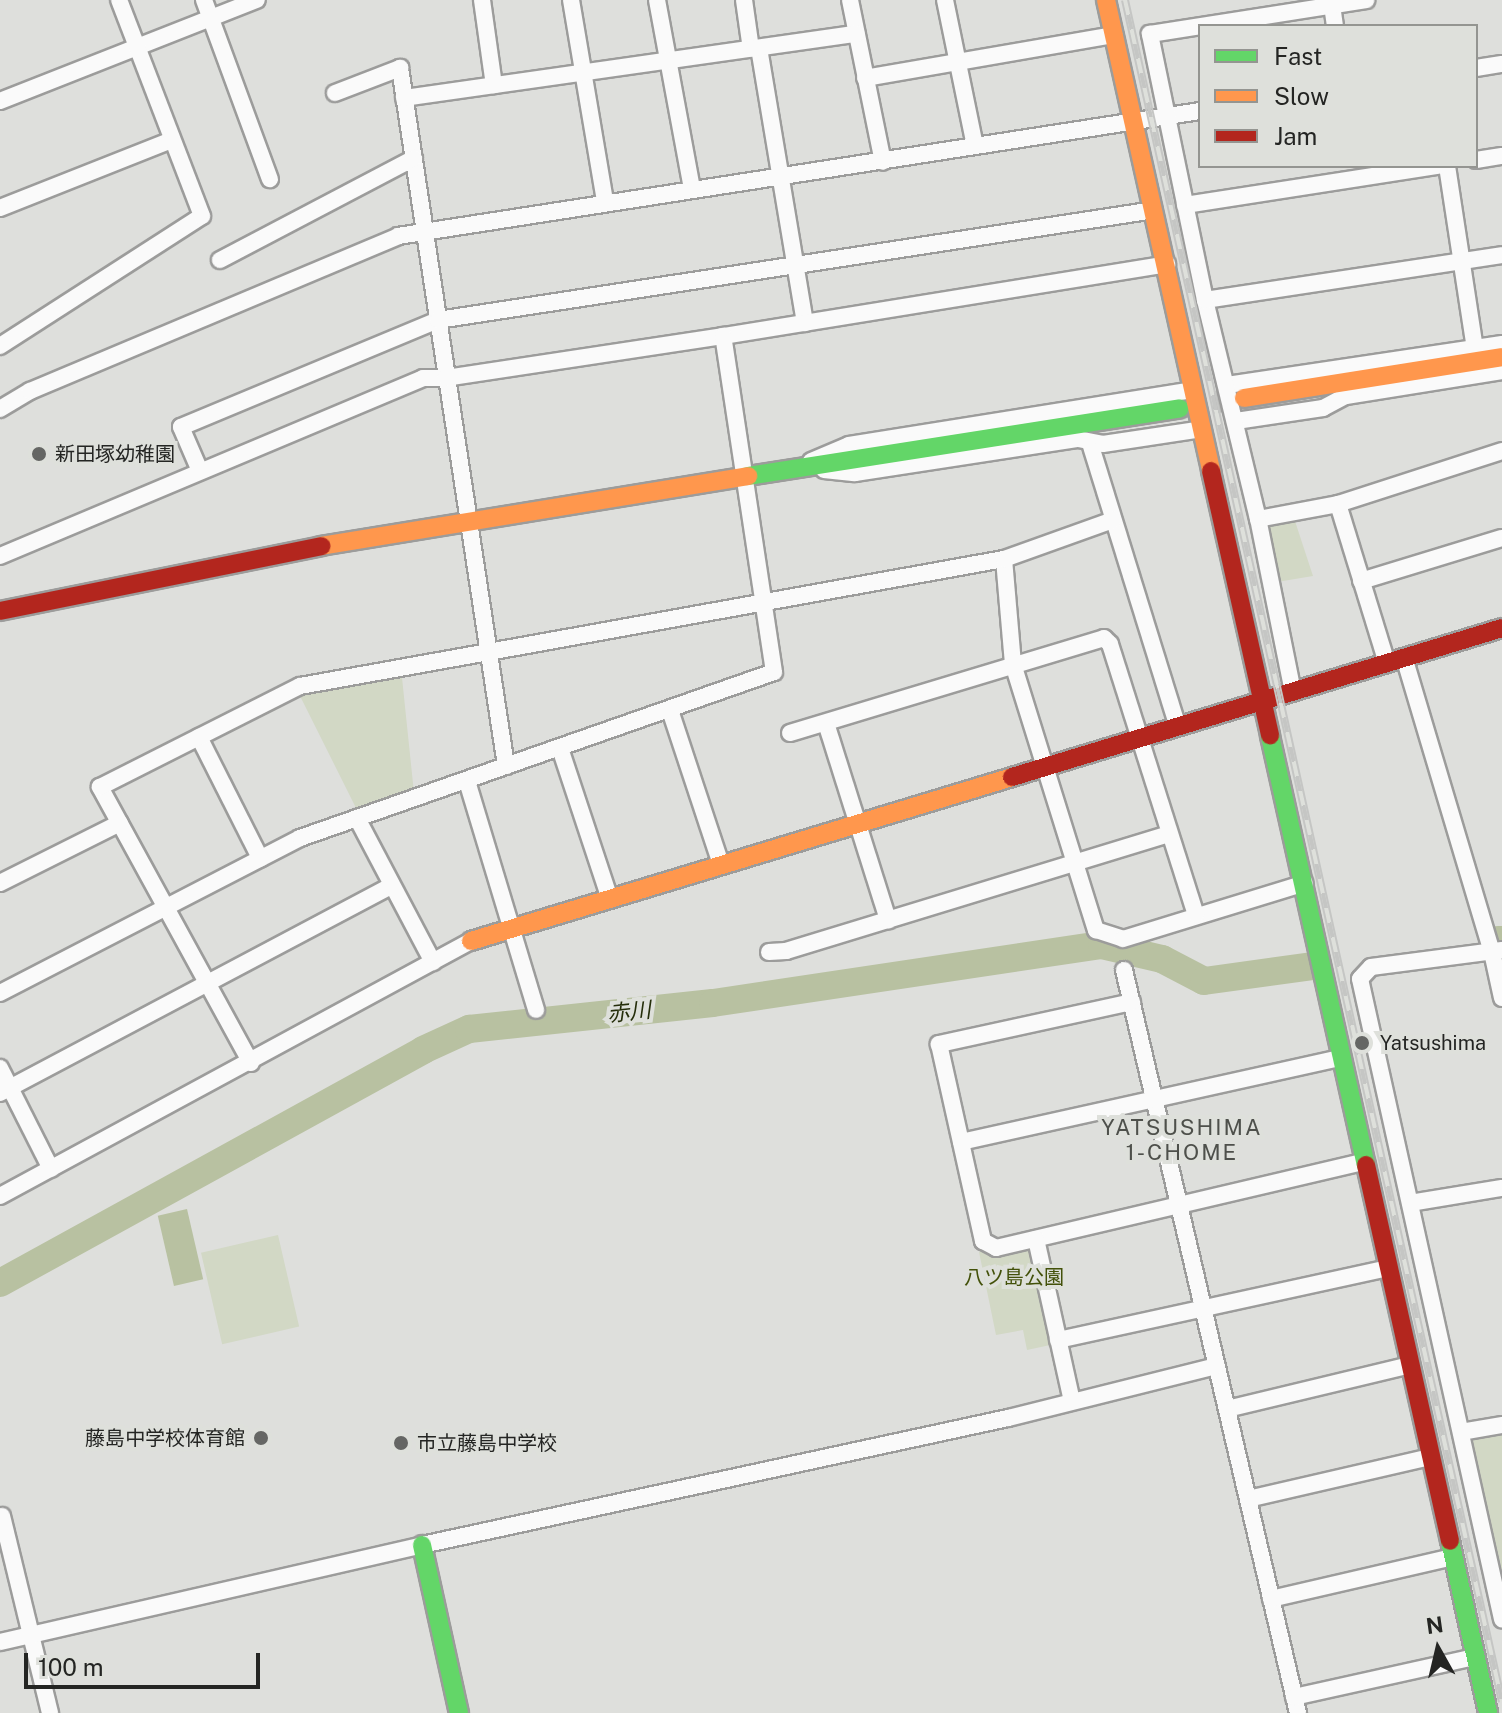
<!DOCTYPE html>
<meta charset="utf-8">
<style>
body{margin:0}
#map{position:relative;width:1502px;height:1713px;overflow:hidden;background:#dedfdc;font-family:"Public Sans","Noto Sans JP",sans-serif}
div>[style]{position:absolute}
.green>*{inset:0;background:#d2d8c5;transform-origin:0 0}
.water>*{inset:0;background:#b8c1a1;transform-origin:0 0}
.river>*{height:28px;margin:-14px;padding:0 14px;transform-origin:14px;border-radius:14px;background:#b8c1a1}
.secondary-tunnel>*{height:22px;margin-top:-11px;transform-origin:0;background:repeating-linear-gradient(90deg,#b9bab7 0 22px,transparent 0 33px)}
.roads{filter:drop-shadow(2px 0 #9c9c9b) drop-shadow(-2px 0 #9c9c9b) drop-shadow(0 2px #9c9c9b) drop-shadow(0 -2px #9c9c9b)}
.street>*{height:16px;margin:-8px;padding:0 8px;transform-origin:8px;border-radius:8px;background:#fafafa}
.fast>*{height:18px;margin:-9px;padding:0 9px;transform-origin:9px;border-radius:9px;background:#63d668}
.slow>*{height:18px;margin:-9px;padding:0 9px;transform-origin:9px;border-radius:9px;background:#ff974d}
.jam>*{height:18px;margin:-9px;padding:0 9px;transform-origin:9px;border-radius:9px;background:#b3261e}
.rail>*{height:8px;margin-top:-4px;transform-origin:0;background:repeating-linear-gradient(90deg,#dee0db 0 15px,#c5c6c4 0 30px);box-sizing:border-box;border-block:2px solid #c5c6c4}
.dots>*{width:22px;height:22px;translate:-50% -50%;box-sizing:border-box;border:4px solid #dee0db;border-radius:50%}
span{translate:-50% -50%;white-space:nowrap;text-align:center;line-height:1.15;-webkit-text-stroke:8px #dee0db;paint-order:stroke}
.poi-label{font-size:20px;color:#242523}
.left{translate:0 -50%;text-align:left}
.right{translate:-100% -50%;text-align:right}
.park-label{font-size:20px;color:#43510a}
.water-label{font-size:22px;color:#252e0b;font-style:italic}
.neighbourhood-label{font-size:22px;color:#4e504b;letter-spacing:2px}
.legend{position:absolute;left:1198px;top:24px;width:280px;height:144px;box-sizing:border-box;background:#dee0db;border:2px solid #949591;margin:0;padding:10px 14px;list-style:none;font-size:24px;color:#242523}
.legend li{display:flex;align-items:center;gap:16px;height:40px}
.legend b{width:40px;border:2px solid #949591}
.north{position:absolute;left:1398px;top:1609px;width:80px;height:80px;-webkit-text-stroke:6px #dee0db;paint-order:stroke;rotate:352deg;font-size:22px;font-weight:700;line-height:32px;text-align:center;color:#242523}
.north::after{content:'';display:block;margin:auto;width:28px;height:36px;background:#242523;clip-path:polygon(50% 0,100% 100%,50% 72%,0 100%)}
.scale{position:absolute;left:24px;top:1653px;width:236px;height:36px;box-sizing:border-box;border:4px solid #242523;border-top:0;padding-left:10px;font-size:24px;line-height:28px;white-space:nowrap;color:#242523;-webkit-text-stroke:6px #dee0db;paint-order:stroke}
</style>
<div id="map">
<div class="green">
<i style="clip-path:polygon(1292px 512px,1313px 576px,1271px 583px,1258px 519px)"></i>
<i style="clip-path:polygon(401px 668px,414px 793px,356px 808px,297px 690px)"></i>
<i style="left:278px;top:1235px;width:94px;height:79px;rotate:77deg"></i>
<i style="clip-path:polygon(1035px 1239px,1055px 1344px,1027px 1350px,1023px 1330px,996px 1335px,979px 1252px)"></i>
<i style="clip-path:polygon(1502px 1425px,1502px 1570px,1492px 1571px,1461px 1432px)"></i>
</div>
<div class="water">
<i style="left:187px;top:1209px;width:72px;height:30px;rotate:77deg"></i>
</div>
<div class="river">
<i style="left:1498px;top:940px;width:4px"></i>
<i style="left:0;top:1283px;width:483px;rotate:-28.8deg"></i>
<i style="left:423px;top:1050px;width:51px;rotate:-24.5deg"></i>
<i style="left:469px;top:1029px;width:245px;rotate:-6.1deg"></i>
<i style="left:713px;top:1003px;width:393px;rotate:-8.5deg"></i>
<i style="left:1102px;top:945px;width:62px;rotate:13.1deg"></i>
<i style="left:1162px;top:959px;width:47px;rotate:27.6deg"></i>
<i style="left:1204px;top:981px;width:109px;rotate:-7.9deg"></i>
</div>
<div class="secondary-tunnel">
<i style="left:1180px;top:408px;width:65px;rotate:-8.9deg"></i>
</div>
<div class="roads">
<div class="street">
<i style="left:204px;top:0;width:191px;rotate:69.8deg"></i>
<i style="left:482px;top:0;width:86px;rotate:82deg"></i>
<i style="left:571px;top:0;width:204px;rotate:80.4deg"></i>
<i style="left:657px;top:0;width:192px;rotate:79.5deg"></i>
<i style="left:744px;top:0;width:49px;rotate:81.9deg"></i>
<i style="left:850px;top:0;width:165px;rotate:78.5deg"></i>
<i style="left:945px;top:0;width:149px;rotate:78.4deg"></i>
<i style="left:1332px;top:5px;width:21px;rotate:82deg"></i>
<i style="left:759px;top:48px;width:279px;rotate:80.5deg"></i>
<i style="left:1476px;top:68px;width:26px;rotate:-9deg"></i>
<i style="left:865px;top:78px;width:253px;rotate:-9.8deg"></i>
<i style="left:335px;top:93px;width:70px;rotate:-21deg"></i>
<i style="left:400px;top:68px;width:706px;rotate:81.36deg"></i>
<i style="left:404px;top:98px;width:457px;rotate:-8.1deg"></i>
<i style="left:0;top:101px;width:276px;rotate:-21.5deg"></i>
<i style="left:1476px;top:160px;width:26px;rotate:-9deg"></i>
<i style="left:1447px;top:166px;width:184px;rotate:81.3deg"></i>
<i style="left:1185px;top:205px;width:256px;rotate:-8.8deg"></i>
<i style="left:0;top:208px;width:185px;rotate:-21.6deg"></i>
<i style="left:220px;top:260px;width:219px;rotate:-27.7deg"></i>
<i style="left:1205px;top:300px;width:300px;rotate:-8.6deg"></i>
<i style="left:0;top:346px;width:240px;rotate:-32.8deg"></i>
<i style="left:202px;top:216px;width:231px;rotate:-111deg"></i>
<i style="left:1227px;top:385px;width:278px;rotate:-8.5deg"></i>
<i style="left:0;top:409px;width:35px;rotate:-31deg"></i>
<i style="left:30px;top:391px;width:399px;rotate:-22.8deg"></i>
<i style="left:398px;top:236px;width:812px;rotate:-8.86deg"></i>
<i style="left:1236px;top:421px;width:88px;rotate:-8.5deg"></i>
<i style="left:1323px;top:408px;width:26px;rotate:-28deg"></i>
<i style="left:1346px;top:396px;width:158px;rotate:-9.1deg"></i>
<i style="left:1090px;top:443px;width:297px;rotate:72.8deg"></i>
<i style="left:811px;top:461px;width:41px;rotate:-22.8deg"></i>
<i style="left:849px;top:445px;width:346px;rotate:-9.1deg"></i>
<i style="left:824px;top:470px;width:31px;rotate:6deg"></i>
<i style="left:855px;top:473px;width:226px;rotate:-8.7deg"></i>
<i style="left:1078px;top:439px;width:25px;rotate:11deg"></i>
<i style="left:1103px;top:444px;width:100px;rotate:-8.6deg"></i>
<i style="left:200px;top:471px;width:48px;rotate:-113.4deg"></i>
<i style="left:181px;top:427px;width:278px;rotate:-22.6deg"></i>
<i style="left:438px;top:320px;width:724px;rotate:-8.73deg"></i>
<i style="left:1338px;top:504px;width:166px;rotate:72.9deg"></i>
<i style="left:1258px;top:519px;width:81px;rotate:-10.6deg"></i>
<i style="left:1338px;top:504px;width:172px;rotate:-17.9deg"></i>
<i style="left:0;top:556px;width:459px;rotate:-22.8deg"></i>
<i style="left:423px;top:378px;width:23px"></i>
<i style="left:446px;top:378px;width:280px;rotate:-8.6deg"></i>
<i style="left:723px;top:336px;width:450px;rotate:-9.2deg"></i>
<i style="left:1004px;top:559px;width:105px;rotate:85.1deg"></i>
<i style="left:1013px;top:664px;width:279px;rotate:72.7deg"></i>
<i style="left:1096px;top:930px;width:28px;rotate:18deg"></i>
<i style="left:1123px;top:939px;width:190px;rotate:-17.1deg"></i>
<i style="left:1361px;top:581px;width:147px;rotate:-17deg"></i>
<i style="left:1404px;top:657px;width:308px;rotate:73.4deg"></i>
<i style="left:1492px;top:952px;width:47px;rotate:77.7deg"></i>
<i style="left:1293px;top:692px;width:177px;rotate:-101.4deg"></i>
<i style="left:1258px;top:519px;width:225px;rotate:-103.6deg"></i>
<i style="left:1205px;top:300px;width:272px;rotate:-101.7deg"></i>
<i style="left:1150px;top:34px;width:219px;rotate:-8.9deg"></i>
<i style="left:670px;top:710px;width:162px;rotate:71.7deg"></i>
<i style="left:826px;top:723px;width:207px;rotate:72.5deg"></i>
<i style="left:790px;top:733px;width:328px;rotate:-16.8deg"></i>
<i style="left:1104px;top:638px;width:8px;rotate:45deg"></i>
<i style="left:1110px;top:644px;width:284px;rotate:72.4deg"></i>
<i style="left:199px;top:737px;width:136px;rotate:63.2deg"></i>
<i style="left:560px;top:748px;width:159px;rotate:71.7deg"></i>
<i style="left:467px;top:781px;width:239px;rotate:73.2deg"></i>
<i style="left:357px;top:818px;width:163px;rotate:62.2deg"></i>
<i style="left:0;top:883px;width:134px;rotate:-26.6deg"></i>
<i style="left:1502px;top:950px;width:132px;rotate:172.6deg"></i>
<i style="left:1371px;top:967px;width:16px;rotate:133deg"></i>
<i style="left:1360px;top:979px;width:656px;rotate:77.49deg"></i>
<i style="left:769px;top:952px;width:17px;rotate:-3deg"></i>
<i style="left:786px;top:951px;width:400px;rotate:-17deg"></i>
<i style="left:1124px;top:970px;width:763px;rotate:76.82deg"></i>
<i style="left:0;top:993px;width:338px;rotate:-27.3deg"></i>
<i style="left:300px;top:838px;width:502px;rotate:-19.3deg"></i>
<i style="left:774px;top:672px;width:340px;rotate:-98.6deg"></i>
<i style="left:1132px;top:1002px;width:198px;rotate:167.7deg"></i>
<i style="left:939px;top:1044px;width:202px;rotate:77.4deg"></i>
<i style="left:983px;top:1241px;width:15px;rotate:28deg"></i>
<i style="left:996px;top:1248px;width:377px;rotate:-13.2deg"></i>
<i style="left:251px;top:1063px;width:315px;rotate:-118.7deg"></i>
<i style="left:100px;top:787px;width:224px;rotate:-26.8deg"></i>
<i style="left:300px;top:686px;width:715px;rotate:-10.23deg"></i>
<i style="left:1004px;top:559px;width:116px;rotate:-19.7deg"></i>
<i style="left:0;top:1068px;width:113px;rotate:63.2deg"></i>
<i style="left:0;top:1093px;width:442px;rotate:-27.9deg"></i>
<i style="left:961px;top:1142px;width:388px;rotate:-12.5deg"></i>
<i style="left:0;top:1196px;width:536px;rotate:-28.43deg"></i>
<i style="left:1410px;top:1203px;width:93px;rotate:-9.3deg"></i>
<i style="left:1036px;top:1239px;width:166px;rotate:77.5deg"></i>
<i style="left:1058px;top:1340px;width:337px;rotate:-12.3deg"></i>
<i style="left:1227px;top:1409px;width:188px;rotate:-13.5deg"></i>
<i style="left:1461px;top:1432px;width:42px;rotate:-9.7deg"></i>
<i style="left:1248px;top:1499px;width:187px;rotate:-13deg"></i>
<i style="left:2px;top:1516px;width:203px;rotate:76.3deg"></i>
<i style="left:1271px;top:1599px;width:187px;rotate:-13deg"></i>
<i style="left:0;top:1642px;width:433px;rotate:-12.9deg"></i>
<i style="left:422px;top:1545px;width:600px;rotate:-12.23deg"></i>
<i style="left:1008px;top:1418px;width:215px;rotate:-14deg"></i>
<i style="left:1294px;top:1697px;width:185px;rotate:-12.5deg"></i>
</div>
<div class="fast">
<i style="left:748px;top:476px;width:437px;rotate:-8.9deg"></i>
<i style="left:1270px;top:736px;width:440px;rotate:77.4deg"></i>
<i style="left:1450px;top:1541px;width:176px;rotate:77.5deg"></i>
<i style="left:422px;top:1545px;width:172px;rotate:77.6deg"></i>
</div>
<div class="slow">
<i style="left:1106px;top:0;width:483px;rotate:77.4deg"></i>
<i style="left:1244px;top:398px;width:261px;rotate:-9deg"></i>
<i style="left:321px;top:546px;width:433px;rotate:-9.3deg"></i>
<i style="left:471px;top:941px;width:565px;rotate:-16.86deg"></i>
</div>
<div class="jam">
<i style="left:1211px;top:471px;width:271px;rotate:77.4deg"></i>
<i style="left:0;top:611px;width:328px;rotate:-11.4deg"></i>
<i style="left:1012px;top:777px;width:512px;rotate:-16.91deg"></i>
<i style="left:1366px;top:1165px;width:385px;rotate:77.4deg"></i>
</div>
</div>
<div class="rail">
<i style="left:1125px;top:0;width:1743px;rotate:77.51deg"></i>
</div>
<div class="dots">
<i style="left:39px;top:454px;background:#656664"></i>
<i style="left:1362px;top:1043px;background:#656664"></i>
<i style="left:261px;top:1438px;background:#656664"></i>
<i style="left:401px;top:1443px;background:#656664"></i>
</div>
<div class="poi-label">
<span class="left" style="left:55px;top:454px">新田塚幼稚園</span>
<span class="left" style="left:1380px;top:1043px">Yatsushima</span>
<span class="right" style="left:245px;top:1438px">藤島中学校体育館</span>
<span class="left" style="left:417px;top:1443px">市立藤島中学校</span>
</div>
<div class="park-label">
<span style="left:1014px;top:1277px">八ツ島公園</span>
</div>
<div class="water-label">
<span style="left:629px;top:1012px;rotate:-6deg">赤川</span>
</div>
<div class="neighbourhood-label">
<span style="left:1182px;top:1140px">YATSUSHIMA<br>1-CHOME</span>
</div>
<ul class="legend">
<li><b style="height:10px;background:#63d668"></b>Fast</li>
<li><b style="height:10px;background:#ff974d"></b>Slow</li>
<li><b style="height:10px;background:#b3261e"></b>Jam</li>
</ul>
<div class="north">N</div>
<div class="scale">100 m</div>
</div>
